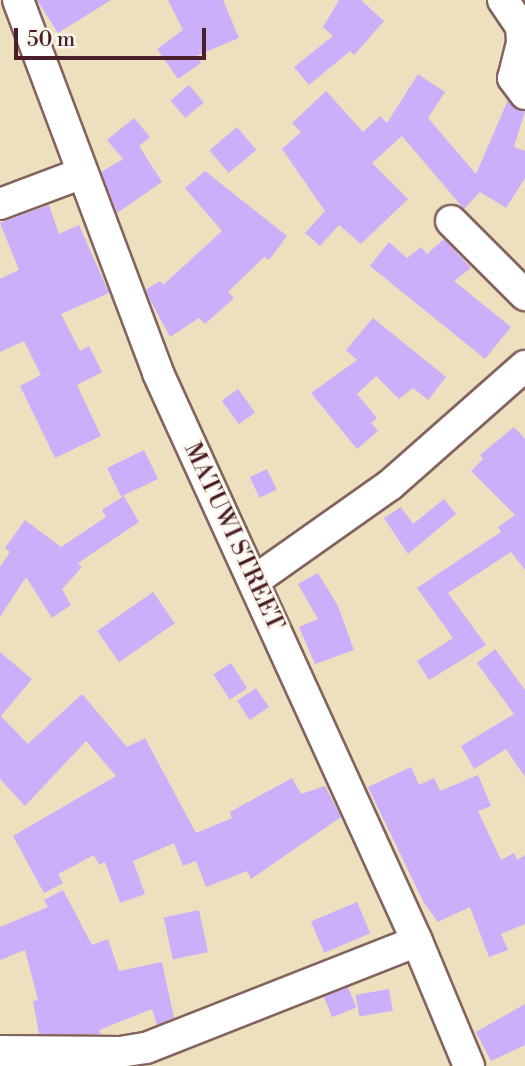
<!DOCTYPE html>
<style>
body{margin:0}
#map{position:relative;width:525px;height:1066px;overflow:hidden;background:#ece0be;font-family:"Libre Bodoni",serif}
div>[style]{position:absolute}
.building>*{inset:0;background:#ccaffb;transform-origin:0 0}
.roads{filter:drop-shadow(2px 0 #83635e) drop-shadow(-2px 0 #83635e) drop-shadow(0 2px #83635e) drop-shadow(0 -2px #83635e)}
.minor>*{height:30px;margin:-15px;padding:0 15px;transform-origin:15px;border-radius:15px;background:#fff}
span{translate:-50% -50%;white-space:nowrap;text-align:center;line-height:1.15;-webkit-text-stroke:5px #fbf7ec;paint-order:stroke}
.street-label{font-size:24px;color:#4a1f2b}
.scale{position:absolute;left:14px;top:28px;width:192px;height:32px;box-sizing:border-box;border:4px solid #4a1f2b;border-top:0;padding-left:9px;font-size:21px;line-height:24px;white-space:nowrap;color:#4a1f2b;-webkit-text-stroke:5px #fbf7ec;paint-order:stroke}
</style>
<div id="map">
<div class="building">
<i style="clip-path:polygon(37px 0,111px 0,58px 33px)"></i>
<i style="clip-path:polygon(168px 0,223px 0,239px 38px,196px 56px,201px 63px,178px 79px,157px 49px,183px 30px)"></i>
<i style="clip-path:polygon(339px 0,361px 0,384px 21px,354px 55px,350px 51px,309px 85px,294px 67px,333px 36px,323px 27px)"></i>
<i style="clip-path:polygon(418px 74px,445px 92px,428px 118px,476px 174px,508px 100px,525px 111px,514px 147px,525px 151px,525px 178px,506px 208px,480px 192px,464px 209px,402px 136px,372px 163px,408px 199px,361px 244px,339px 225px,320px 246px,305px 233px,325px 211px,282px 149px,301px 132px,292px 123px,326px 91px,363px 132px,380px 116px,387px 123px)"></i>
<i style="left:189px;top:85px;width:23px;height:24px;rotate:50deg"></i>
<i style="clip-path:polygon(134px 118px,150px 137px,139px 146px,162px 182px,117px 213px,101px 172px,123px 159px,107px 140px)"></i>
<i style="left:237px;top:127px;width:30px;height:36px;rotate:50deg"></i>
<i style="clip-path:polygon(205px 171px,287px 236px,269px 260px,264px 257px,228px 292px,234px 298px,205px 324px,199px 318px,170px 337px,145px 290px,160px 281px,163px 285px,222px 231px,185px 188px)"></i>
<i style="clip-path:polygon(49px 205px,59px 234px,79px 225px,109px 293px,61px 314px,80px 351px,89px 346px,102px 372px,77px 385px,101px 436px,55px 458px,20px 386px,41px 375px,24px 341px,0 352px,0 279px,19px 270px,0 223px)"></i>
<i style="clip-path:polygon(444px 239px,471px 268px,454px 281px,511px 327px,485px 359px,370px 266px,389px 242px,407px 258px,421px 247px,427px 254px)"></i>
<i style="clip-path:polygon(373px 318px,446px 377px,428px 400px,413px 388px,399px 399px,376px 376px,357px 394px,377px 418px,371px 423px,378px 431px,357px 449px,311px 393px,357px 360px,346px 350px)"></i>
<i style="left:238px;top:389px;width:29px;height:20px;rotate:54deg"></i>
<i style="clip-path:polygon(514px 427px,525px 439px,525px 570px,511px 552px,448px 593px,486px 645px,429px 680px,417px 661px,453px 638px,417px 588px,501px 532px,498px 527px,515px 515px,471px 471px,483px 459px,480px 455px)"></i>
<i style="left:144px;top:450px;width:32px;height:41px;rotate:64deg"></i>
<i style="left:267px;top:469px;width:23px;height:19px;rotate:65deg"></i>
<i style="clip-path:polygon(124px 496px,139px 522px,78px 563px,82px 567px,62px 589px,71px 605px,52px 618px,26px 577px,0 617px,0 567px,10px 552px,5px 548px,25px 520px,61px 547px,106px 517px,102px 510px)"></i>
<i style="clip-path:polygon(444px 499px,456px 514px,408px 554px,384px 518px,401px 507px,413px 524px)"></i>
<i style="clip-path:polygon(318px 573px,338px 606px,354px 650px,315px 664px,299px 627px,318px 619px,298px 584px)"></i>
<i style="left:153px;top:592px;width:38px;height:68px;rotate:55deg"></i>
<i style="clip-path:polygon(495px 649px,525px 690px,525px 777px,506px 749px,474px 769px,461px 746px,514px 714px,477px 663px)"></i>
<i style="clip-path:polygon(0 652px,32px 679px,1px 716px,28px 744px,82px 694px,127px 747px,145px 738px,196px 833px,232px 818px,230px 812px,292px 778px,301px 794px,325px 786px,341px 817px,251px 879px,247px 871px,206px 887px,196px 861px,183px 866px,174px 843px,133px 861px,145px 894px,120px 903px,105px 862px,99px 865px,94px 855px,58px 874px,63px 883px,44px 893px,13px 836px,116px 776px,86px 741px,25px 806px,0 779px)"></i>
<i style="left:231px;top:663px;width:30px;height:21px;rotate:57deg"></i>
<i style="left:256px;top:688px;width:23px;height:23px;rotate:56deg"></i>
<i style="clip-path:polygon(411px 767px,419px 785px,434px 778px,440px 791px,478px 775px,491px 806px,478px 811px,501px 860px,514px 853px,517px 860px,525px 855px,525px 924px,501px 934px,508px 950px,489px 957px,470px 907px,438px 922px,424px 903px,368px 787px)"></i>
<i style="clip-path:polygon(63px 890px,92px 945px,108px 939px,119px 971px,162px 962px,174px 1018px,157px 1025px,152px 1009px,99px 1030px,100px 1034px,39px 1034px,33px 1001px,38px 1000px,25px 950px,0 960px,0 927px,48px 907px,44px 900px)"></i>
<i style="left:357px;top:902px;width:34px;height:50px;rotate:67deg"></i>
<i style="left:199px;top:910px;width:43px;height:36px;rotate:78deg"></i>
<i style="left:348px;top:987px;width:22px;height:26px;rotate:68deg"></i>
<i style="left:389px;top:989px;width:22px;height:34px;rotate:80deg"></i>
<i style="clip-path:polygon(525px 1004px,525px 1045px,491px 1061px,476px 1032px)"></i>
</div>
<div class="roads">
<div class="minor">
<i style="left:18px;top:0;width:398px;rotate:69.4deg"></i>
<i style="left:158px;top:373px;width:624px;rotate:65.49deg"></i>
<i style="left:417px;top:941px;width:135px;rotate:67.4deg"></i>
<i style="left:503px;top:0;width:32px;rotate:56deg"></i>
<i style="left:521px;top:27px;width:16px;rotate:86deg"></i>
<i style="left:522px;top:43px;width:36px;rotate:104deg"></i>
<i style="left:513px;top:78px;width:20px;rotate:53deg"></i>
<i style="left:0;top:204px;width:85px;rotate:-20.6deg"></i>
<i style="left:451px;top:221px;width:105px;rotate:45deg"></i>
<i style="left:254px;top:581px;width:166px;rotate:-35.2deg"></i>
<i style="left:390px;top:485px;width:180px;rotate:-41.4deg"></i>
<i style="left:0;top:1051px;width:120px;rotate:0.5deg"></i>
<i style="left:120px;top:1052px;width:26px;rotate:-9deg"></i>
<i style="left:146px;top:1048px;width:291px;rotate:-21.5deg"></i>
</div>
</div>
<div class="street-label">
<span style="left:233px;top:537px;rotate:65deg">MATUWI STREET</span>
</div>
<div class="scale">50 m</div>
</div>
